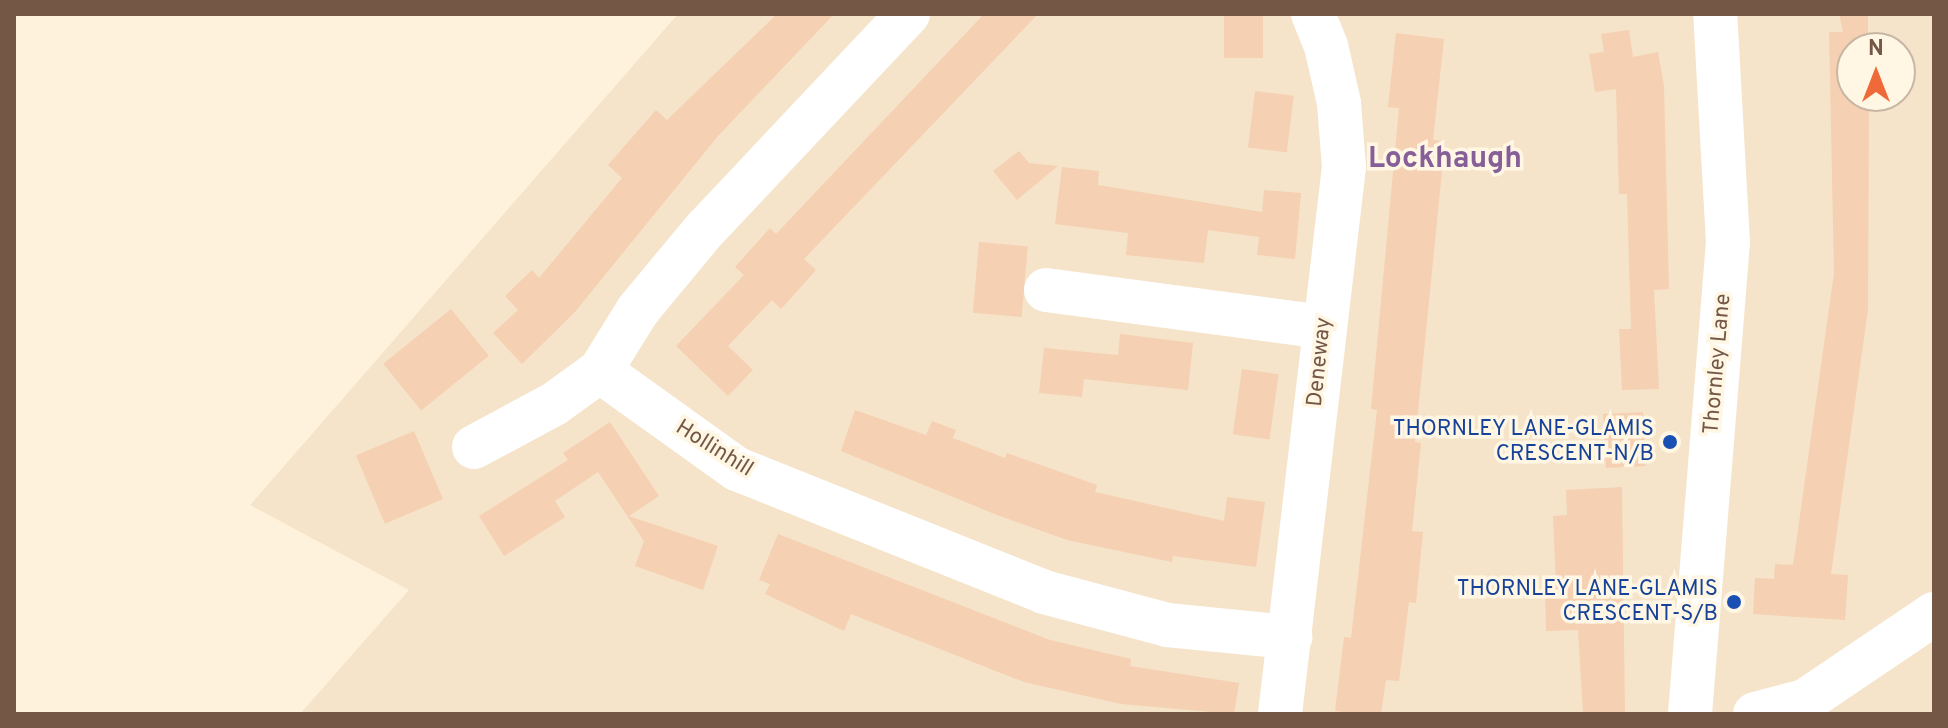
<!DOCTYPE html>
<style>
body{margin:0}
#map{position:relative;width:1948px;height:728px;overflow:hidden;background:#fef2dc;font-family:Overpass,sans-serif}
div>[style]{position:absolute}
.residential>*{inset:0;background:#f5e4ca}
.building>*{inset:0;background:#f5d0b2;transform-origin:0 0}
.minor>*{height:44px;margin:-22px;padding:0 22px;transform-origin:22px;border-radius:22px;background:#fff}
.dots>*{width:22px;height:22px;translate:-50% -50%;box-sizing:border-box;border:4px solid #fff6e4;border-radius:50%}
span{translate:-50% -50%;white-space:nowrap;text-align:center;line-height:1.15;-webkit-text-stroke:7px #fff6e4;paint-order:stroke}
.street-label{font-size:22px;color:#745744}
.transit-label{font-size:22px;color:#164399}
.right{translate:-100% -50%;text-align:right}
.district-label{font-size:30px;color:#875f98;font-weight:700}
.frame{position:absolute;inset:0;border:16px solid #745744;pointer-events:none}
.north{position:absolute;left:1836px;top:32px;width:80px;height:80px;box-sizing:border-box;background:#fff6e4;border:2px solid #c7b6a4;border-radius:50%;rotate:0deg;font-size:22px;font-weight:700;line-height:32px;text-align:center;color:#745744}
.north::after{content:'';display:block;margin:auto;width:28px;height:36px;background:#f06a39;clip-path:polygon(50% 0,100% 100%,50% 72%,0 100%)}
</style>
<div id="map">
<div class="residential">
<i style="clip-path:polygon(evenodd,678px 14px,1934px 14px,1934px 714px,300px 714px,409px 590px,250px 505px,678px 14px,1852px 48px,1900px 48px,1900px 96px,1852px 96px,1852px 48px)"></i>
</div>
<div class="building">
<i style="clip-path:polygon(777px 14px,834px 14px,718px 136px,574px 313px,522px 364px,493px 333px,518px 310px,505px 296px,532px 270px,539px 278px,622px 178px,608px 165px,656px 110px,667px 120px)"></i>
<i style="clip-path:polygon(984px 14px,1038px 14px,804px 259px,816px 270px,781px 309px,772px 300px,728px 346px,753px 370px,728px 396px,676px 346px,744px 275px,735px 267px,770px 228px,776px 234px)"></i>
<i style="left:1224px;top:14px;width:39px;height:44px"></i>
<i style="clip-path:polygon(1839px 14px,1868px 14px,1868px 48px,1852px 48px,1852px 96px,1869px 96px,1868px 309px,1831px 574px,1848px 575px,1845px 620px,1753px 614px,1755px 578px,1774px 579px,1775px 564px,1793px 565px,1834px 273px,1829px 32px,1843px 32px)"></i>
<i style="clip-path:polygon(1629px 30px,1633px 57px,1658px 52px,1664px 86px,1669px 289px,1654px 290px,1659px 389px,1622px 390px,1619px 329px,1631px 329px,1627px 194px,1619px 194px,1616px 89px,1595px 92px,1589px 54px,1604px 52px,1601px 34px)"></i>
<i style="clip-path:polygon(1396px 33px,1444px 39px,1433px 140px,1445px 141px,1415px 442px,1421px 443px,1412px 531px,1423px 532px,1416px 603px,1409px 602px,1399px 681px,1386px 680px,1381px 714px,1362px 714px,1335px 711px,1344px 637px,1351px 638px,1377px 410px,1371px 409px,1399px 108px,1388px 107px)"></i>
<i style="left:1255px;top:91px;width:39px;height:57px;rotate:7deg"></i>
<i style="clip-path:polygon(1019px 151px,1029px 163px,1058px 166px,1017px 200px,993px 171px)"></i>
<i style="clip-path:polygon(1062px 167px,1099px 171px,1098px 185px,1262px 212px,1264px 190px,1301px 193px,1295px 259px,1257px 255px,1259px 237px,1208px 230px,1204px 263px,1126px 255px,1128px 233px,1055px 224px)"></i>
<i style="left:979px;top:242px;width:49px;height:71px;rotate:5deg"></i>
<i style="left:451px;top:309px;width:60px;height:87px;rotate:51deg"></i>
<i style="clip-path:polygon(1120px 334px,1193px 343px,1188px 390px,1084px 379px,1082px 397px,1039px 393px,1044px 348px,1118px 355px)"></i>
<i style="left:1242px;top:369px;width:37px;height:66px;rotate:8deg"></i>
<i style="clip-path:polygon(855px 410px,926px 435px,932px 421px,956px 430px,953px 438px,1005px 458px,1007px 453px,1097px 485px,1095px 492px,1224px 521px,1227px 497px,1265px 502px,1256px 567px,1173px 556px,1172px 562px,1067px 540px,997px 515px,841px 451px)"></i>
<i style="left:1643px;top:412px;width:54px;height:40px;rotate:87deg"></i>
<i style="clip-path:polygon(610px 422px,659px 496px,629px 516px,718px 546px,703px 590px,635px 566px,644px 541px,598px 472px,555px 501px,565px 517px,504px 556px,479px 516px,568px 460px,563px 453px)"></i>
<i style="left:414px;top:431px;width:74px;height:63px;rotate:67deg"></i>
<i style="clip-path:polygon(1622px 487px,1625px 714px,1583px 714px,1578px 630px,1546px 631px,1545px 584px,1556px 584px,1553px 516px,1567px 515px,1566px 490px)"></i>
<i style="clip-path:polygon(778px 534px,1050px 640px,1131px 659px,1130px 666px,1239px 683px,1234px 714px,1121px 704px,1024px 682px,851px 614px,844px 631px,765px 594px,770px 584px,759px 580px)"></i>
</div>
<div class="minor">
<i style="left:908px;top:14px;width:294px;rotate:133.3deg"></i>
<i style="left:706px;top:228px;width:107px;rotate:129.7deg"></i>
<i style="left:638px;top:310px;width:72px;rotate:121.9deg"></i>
<i style="left:600px;top:371px;width:168px;rotate:35.6deg"></i>
<i style="left:737px;top:469px;width:331px;rotate:21.8deg"></i>
<i style="left:1044px;top:592px;width:127px;rotate:15deg"></i>
<i style="left:1167px;top:625px;width:124px;rotate:5.6deg"></i>
<i style="left:1046px;top:290px;width:280px;rotate:7.6deg"></i>
<i style="left:474px;top:447px;width:91px;rotate:-28.3deg"></i>
<i style="left:554px;top:404px;width:57px;rotate:-35.7deg"></i>
<i style="left:1280px;top:714px;width:551px;rotate:-83.33deg"></i>
<i style="left:1344px;top:167px;width:64px;rotate:-94.5deg"></i>
<i style="left:1339px;top:103px;width:58px;rotate:-102.8deg"></i>
<i style="left:1326px;top:46px;width:35px;rotate:-112deg"></i>
<i style="left:1690px;top:714px;width:473px;rotate:-85.4deg"></i>
<i style="left:1728px;top:243px;width:229px;rotate:-93.2deg"></i>
<i style="left:1755px;top:714px;width:52px;rotate:-14.6deg"></i>
<i style="left:1805px;top:701px;width:156px;rotate:-34deg"></i>
</div>
<div class="dots">
<i style="left:1670px;top:442px;background:#1a4fb4"></i>
<i style="left:1734px;top:602px;background:#1a4fb4"></i>
</div>
<div class="street-label">
<span style="left:1320px;top:362px;rotate:-84deg">Deneway</span>
<span style="left:1718px;top:364px;rotate:-85deg">Thornley Lane</span>
<span style="left:714px;top:449px;rotate:32deg">Hollinhill</span>
</div>
<div class="transit-label">
<span class="right" style="left:1654px;top:442px">THORNLEY LANE-GLAMIS<br>CRESCENT-N/B</span>
<span class="right" style="left:1718px;top:602px">THORNLEY LANE-GLAMIS<br>CRESCENT-S/B</span>
</div>
<div class="district-label">
<span style="left:1445px;top:160px">Lockhaugh</span>
</div>
<div class="frame"></div>
<div class="north">N</div>
</div>
